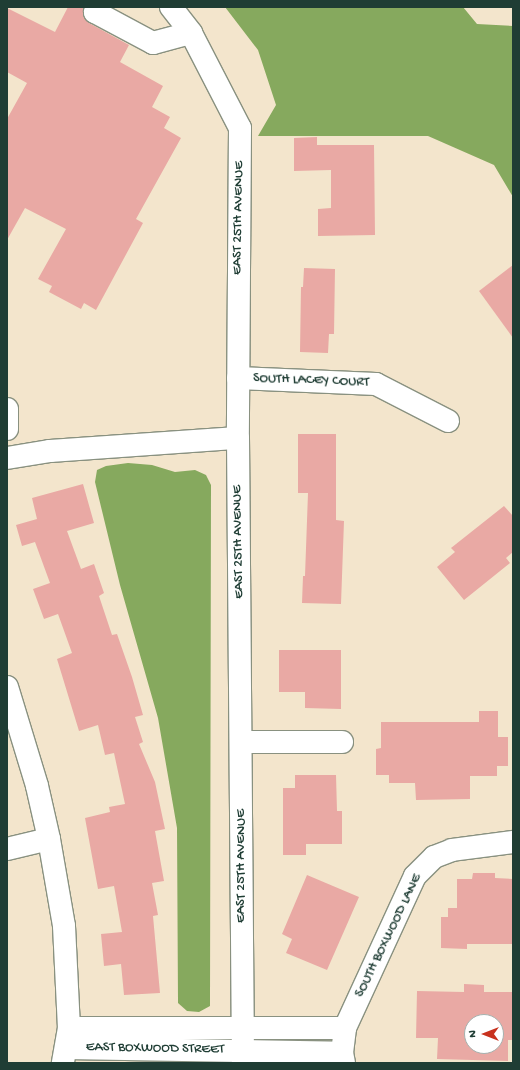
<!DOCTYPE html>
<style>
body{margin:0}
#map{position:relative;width:520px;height:1070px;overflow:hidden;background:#f3e5cc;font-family:"Gochi Hand",sans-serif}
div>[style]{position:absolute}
.forest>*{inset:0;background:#86a95e}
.building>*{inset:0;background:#e9a9a4}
.roads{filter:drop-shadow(1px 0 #899180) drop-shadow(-1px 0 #899180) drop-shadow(0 1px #899180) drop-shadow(0 -1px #899180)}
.minor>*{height:22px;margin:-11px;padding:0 11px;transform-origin:11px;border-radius:11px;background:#fff}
span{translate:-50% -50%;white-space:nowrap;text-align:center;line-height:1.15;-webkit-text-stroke:4px #fff;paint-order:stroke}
.street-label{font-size:14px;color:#1f3d34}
.frame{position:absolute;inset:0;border:8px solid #1f3d34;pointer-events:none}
.north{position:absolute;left:464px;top:1014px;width:40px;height:40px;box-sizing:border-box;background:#fff;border:1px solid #a5b1ae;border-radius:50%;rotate:270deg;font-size:11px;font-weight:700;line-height:16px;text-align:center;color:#1f3d34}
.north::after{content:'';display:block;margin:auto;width:14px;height:18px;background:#c8321e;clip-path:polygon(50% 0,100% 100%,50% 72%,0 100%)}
</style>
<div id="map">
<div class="forest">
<i style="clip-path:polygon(225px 7px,463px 7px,477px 24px,513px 26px,513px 197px,494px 165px,428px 136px,258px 136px,276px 105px,258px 50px)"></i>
<i style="clip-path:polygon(128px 463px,152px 465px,175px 472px,195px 470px,206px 475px,211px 485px,210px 1006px,199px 1012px,187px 1011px,178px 1003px,177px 828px,158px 718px,120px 585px,95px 482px,97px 470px,106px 466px)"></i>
</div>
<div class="building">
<i style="clip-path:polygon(68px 7px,83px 8px,84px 18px,89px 23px,129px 45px,120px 62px,163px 86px,152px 107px,170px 117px,164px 128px,181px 138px,136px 219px,143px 223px,96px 310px,84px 303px,81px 309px,49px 292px,52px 286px,38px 279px,66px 229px,25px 208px,7px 240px,7px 119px,27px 83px,7px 72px,7px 8px,55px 32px)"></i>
<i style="clip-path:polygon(317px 137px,317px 145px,374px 145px,375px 235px,318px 236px,318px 209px,331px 208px,331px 170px,294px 171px,294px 138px)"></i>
<i style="clip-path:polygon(513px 265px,513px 338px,479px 291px)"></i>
<i style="clip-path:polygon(304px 268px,335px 269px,334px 334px,329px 334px,328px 353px,300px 352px,301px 287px,303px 287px)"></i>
<i style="clip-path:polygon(298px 434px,336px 434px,336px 520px,344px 521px,341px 604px,302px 603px,303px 576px,305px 576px,308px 493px,298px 493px)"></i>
<i style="clip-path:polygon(83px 484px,94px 523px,67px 531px,81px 569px,94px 564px,104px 593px,99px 596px,112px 635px,117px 634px,132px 677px,143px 715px,135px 717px,143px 742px,139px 744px,155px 782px,165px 829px,155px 831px,164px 881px,152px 883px,158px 915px,153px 916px,160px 993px,124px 995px,121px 964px,104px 966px,101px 934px,122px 932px,114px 886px,98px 889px,85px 818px,110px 812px,109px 807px,125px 804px,114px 753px,105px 755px,98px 725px,79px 731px,57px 659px,72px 653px,58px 614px,44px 619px,33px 589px,50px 583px,35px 542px,22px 546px,16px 525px,37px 519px,32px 498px)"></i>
<i style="clip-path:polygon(504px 506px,513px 516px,513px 552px,506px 558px,510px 563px,464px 600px,437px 567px,455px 552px,451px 548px)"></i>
<i style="clip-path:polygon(279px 650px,341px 650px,341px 709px,305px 708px,305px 692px,279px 692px)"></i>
<i style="clip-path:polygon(479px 711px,498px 711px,498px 737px,508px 737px,508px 766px,497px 766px,497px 776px,470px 776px,470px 799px,416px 800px,415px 783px,389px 783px,389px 775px,376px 775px,376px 749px,381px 748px,381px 722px,479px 722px)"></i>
<i style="clip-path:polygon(295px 775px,336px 775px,337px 811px,342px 811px,342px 844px,306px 844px,306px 855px,283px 855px,283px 788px,295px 788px)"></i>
<i style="clip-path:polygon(473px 873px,495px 873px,495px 878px,513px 879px,513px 944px,467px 944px,467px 949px,441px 948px,441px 917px,448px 917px,448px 908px,457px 908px,457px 879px,472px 879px)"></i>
<i style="clip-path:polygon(307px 875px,359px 897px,327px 970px,286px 953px,292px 939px,282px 934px)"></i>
<i style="clip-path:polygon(evenodd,464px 984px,484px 985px,484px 992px,513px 992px,513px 1040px,508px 1040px,508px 1061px,437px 1059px,438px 1038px,416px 1038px,417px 991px,464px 992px,464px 984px,472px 1022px,496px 1022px,496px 1046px,472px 1046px,472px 1022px)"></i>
</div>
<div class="roads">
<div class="minor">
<i style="left:98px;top:7px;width:6px;rotate:121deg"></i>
<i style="left:95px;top:12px;width:66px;rotate:28.1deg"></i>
<i style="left:153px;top:43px;width:39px;rotate:-15deg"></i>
<i style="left:171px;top:7px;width:33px;rotate:52deg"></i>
<i style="left:191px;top:33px;width:107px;rotate:62.7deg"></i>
<i style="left:240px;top:128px;width:310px;rotate:90.4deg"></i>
<i style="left:238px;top:438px;width:625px;rotate:89.54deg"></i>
<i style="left:238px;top:378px;width:138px;rotate:2.5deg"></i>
<i style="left:376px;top:384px;width:81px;rotate:27.2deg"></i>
<i style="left:7px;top:409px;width:20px;rotate:90deg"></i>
<i style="left:7px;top:458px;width:44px;rotate:-9.2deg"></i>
<i style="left:50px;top:451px;width:188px;rotate:-4deg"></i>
<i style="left:7px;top:687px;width:103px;rotate:73.1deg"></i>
<i style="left:37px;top:786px;width:54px;rotate:77.2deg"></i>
<i style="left:49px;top:839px;width:88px;rotate:80.2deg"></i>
<i style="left:64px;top:926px;width:102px;rotate:87.2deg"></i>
<i style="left:69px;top:1028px;width:36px;rotate:100deg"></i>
<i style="left:241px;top:742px;width:101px"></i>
<i style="left:7px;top:849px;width:43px;rotate:-13.4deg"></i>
<i style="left:69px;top:1028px;width:276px"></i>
<i style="left:67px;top:1048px;width:275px;rotate:1deg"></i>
<i style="left:344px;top:1063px;width:10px;rotate:-101deg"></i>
<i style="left:342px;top:1053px;width:25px;rotate:-83deg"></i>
<i style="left:345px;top:1028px;width:167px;rotate:-65.3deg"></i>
<i style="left:415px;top:876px;width:27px;rotate:-45deg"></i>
<i style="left:434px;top:857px;width:19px;rotate:-21deg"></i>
<i style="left:452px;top:850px;width:62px;rotate:-7.5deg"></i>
</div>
</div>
<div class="street-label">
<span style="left:239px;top:218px;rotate:-89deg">EAST 25TH AVENUE</span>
<span style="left:311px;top:381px;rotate:2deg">SOUTH LACEY COURT</span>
<span style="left:239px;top:542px;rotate:-91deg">EAST 25TH AVENUE</span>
<span style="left:242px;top:866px;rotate:-90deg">EAST 25TH AVENUE</span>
<span style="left:389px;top:936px;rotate:-64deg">SOUTH BOXWOOD LANE</span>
<span style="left:155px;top:1049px;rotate:1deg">EAST BOXWOOD STREET</span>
</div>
<div class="frame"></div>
<div class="north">N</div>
</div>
